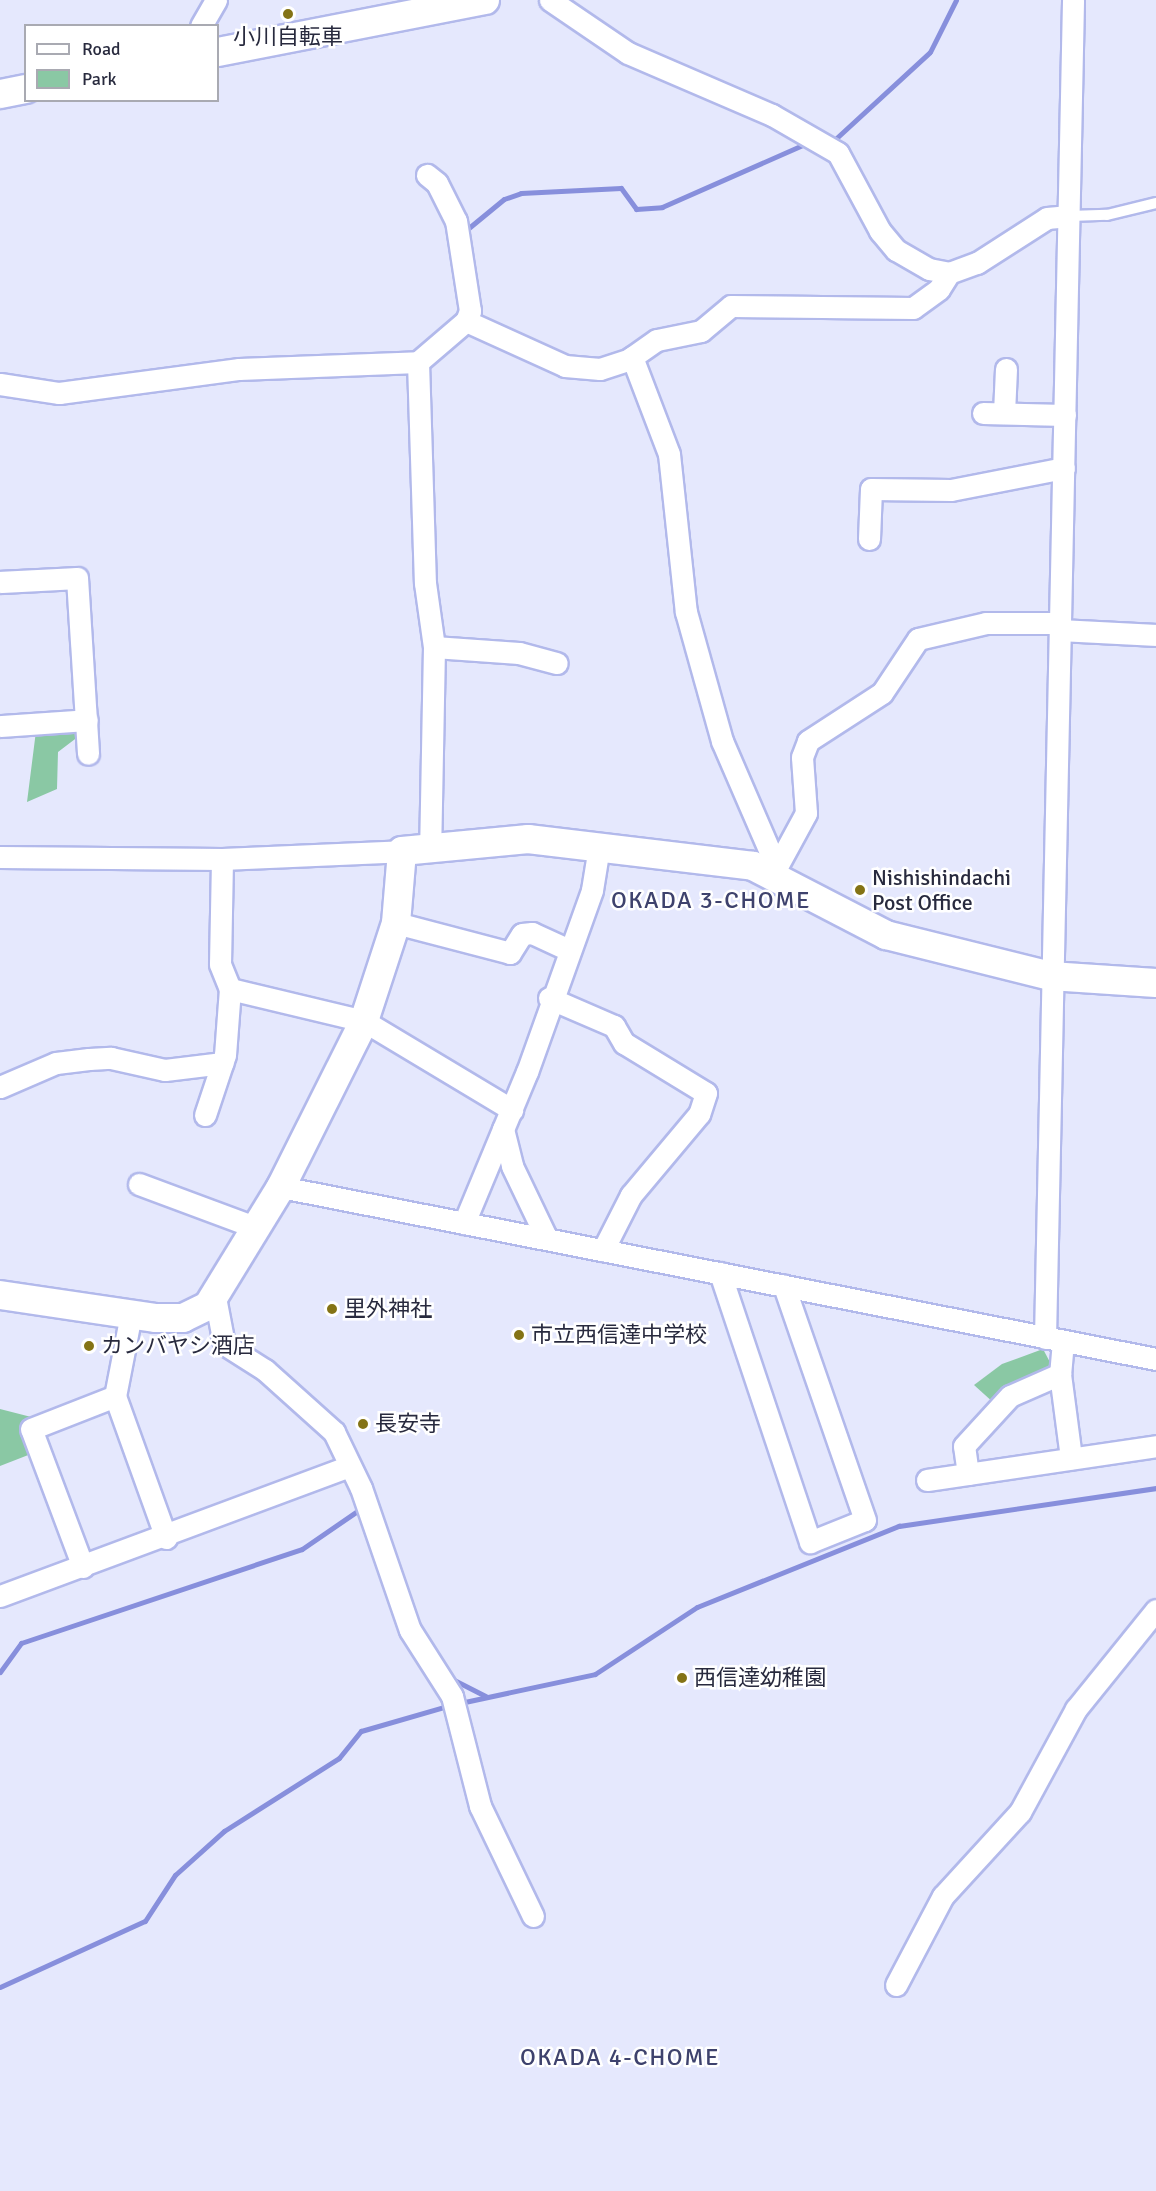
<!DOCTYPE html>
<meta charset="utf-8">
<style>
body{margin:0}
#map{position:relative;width:1156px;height:2191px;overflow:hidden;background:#e5e8fd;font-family:Signika,"Noto Sans JP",sans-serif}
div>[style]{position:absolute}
.green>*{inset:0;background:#8ac8a4}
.stream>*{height:5px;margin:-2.5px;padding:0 2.5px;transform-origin:2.5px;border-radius:2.5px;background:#878fdc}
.roads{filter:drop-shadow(2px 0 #b2b9eb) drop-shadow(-2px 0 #b2b9eb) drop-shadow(0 2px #b2b9eb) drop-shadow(0 -2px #b2b9eb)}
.lane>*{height:10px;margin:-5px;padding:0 5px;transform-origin:5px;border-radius:5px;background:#fff}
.street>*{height:21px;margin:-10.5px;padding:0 10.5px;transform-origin:10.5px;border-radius:10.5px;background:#fff}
.secondary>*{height:28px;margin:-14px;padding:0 14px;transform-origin:14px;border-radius:14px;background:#fff}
.dots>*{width:16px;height:16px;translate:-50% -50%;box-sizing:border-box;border:3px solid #fff;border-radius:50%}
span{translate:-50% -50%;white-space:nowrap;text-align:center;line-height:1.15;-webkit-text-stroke:5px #fff;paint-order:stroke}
.poi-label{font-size:22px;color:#282a3e}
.left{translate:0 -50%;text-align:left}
.neighbourhood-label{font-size:24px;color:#3e426d;letter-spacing:1.5px}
.legend{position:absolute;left:24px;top:24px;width:195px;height:78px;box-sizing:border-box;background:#fff;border:2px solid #a9aab2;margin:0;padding:8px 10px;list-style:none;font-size:18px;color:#282a3e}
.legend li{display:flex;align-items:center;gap:12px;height:30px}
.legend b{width:30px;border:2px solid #a9aab2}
</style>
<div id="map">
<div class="green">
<i style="clip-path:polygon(70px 729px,83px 733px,58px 752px,57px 789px,27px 802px,36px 731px)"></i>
<i style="clip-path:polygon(1043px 1349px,1053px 1368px,995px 1404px,974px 1385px,1002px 1364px)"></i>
<i style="clip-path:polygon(0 1409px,39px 1419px,36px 1452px,0 1466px)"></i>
</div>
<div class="stream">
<i style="left:831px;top:143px;width:134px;rotate:-42.6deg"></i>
<i style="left:930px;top:52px;width:58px;rotate:-63.4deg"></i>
<i style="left:465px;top:231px;width:50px;rotate:-39.4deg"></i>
<i style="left:504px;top:199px;width:18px;rotate:-19deg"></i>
<i style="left:521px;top:193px;width:100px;rotate:-2.9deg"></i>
<i style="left:621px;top:188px;width:26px;rotate:54deg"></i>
<i style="left:636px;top:209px;width:26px;rotate:-4deg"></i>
<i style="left:662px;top:207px;width:158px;rotate:-23.8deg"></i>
<i style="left:0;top:1672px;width:36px;rotate:-54deg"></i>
<i style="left:21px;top:1643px;width:296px;rotate:-18.5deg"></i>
<i style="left:302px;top:1549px;width:74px;rotate:-34.5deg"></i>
<i style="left:452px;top:1679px;width:38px;rotate:27deg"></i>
<i style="left:460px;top:1703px;width:138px;rotate:-12.1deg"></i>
<i style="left:595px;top:1674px;width:122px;rotate:-33.3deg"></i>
<i style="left:697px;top:1607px;width:218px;rotate:-21.9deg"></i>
<i style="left:899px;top:1526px;width:260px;rotate:-8.4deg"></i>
<i style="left:0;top:1987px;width:159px;rotate:-24.5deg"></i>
<i style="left:145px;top:1921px;width:55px;rotate:-56.9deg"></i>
<i style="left:175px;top:1875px;width:66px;rotate:-41.9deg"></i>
<i style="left:224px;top:1831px;width:136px;rotate:-32.4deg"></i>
<i style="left:339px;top:1758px;width:35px;rotate:-51deg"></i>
<i style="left:361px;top:1731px;width:94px;rotate:-16.1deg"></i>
</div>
<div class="roads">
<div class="lane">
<i style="left:1069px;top:216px;width:38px;rotate:-2deg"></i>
<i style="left:1107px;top:215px;width:50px;rotate:-13.8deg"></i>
</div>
<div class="street">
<i style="left:550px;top:0;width:94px;rotate:34.2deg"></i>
<i style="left:628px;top:53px;width:157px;rotate:23.3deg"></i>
<i style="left:772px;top:115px;width:76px;rotate:29.9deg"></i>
<i style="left:838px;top:153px;width:89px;rotate:61.7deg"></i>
<i style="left:880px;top:231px;width:25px;rotate:50deg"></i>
<i style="left:896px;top:250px;width:38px;rotate:30deg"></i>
<i style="left:929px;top:269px;width:20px;rotate:11deg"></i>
<i style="left:949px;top:273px;width:30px;rotate:-20deg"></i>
<i style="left:977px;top:263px;width:83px;rotate:-32.7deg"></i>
<i style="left:1047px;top:218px;width:22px;rotate:-5deg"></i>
<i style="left:201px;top:26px;width:30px;rotate:-60deg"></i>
<i style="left:466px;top:321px;width:109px;rotate:24.4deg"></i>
<i style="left:565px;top:366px;width:35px;rotate:5deg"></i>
<i style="left:600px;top:369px;width:29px;rotate:-18deg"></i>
<i style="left:628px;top:360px;width:35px;rotate:-35deg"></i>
<i style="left:657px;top:340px;width:45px;rotate:-11.6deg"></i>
<i style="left:701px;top:331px;width:39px;rotate:-40deg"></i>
<i style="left:731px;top:306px;width:182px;rotate:0.6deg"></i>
<i style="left:913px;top:308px;width:32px;rotate:-36deg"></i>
<i style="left:939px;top:289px;width:19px;rotate:-58deg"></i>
<i style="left:632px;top:357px;width:104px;rotate:69.1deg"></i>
<i style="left:669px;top:454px;width:159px;rotate:83.9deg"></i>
<i style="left:686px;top:612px;width:134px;rotate:74.4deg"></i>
<i style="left:722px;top:741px;width:136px;rotate:66.6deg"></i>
<i style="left:418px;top:362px;width:63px;rotate:-40.5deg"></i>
<i style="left:466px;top:321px;width:11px;rotate:-68deg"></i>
<i style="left:470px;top:311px;width:91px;rotate:-98.8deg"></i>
<i style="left:456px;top:221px;width:42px;rotate:-116.6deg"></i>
<i style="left:437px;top:183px;width:13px;rotate:-141deg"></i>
<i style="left:0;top:384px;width:60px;rotate:8.7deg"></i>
<i style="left:59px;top:393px;width:182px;rotate:-7.6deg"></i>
<i style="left:239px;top:369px;width:179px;rotate:-2.2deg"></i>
<i style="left:418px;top:362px;width:221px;rotate:88.2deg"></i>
<i style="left:425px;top:583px;width:65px;rotate:82deg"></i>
<i style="left:434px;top:647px;width:201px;rotate:91.1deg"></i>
<i style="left:983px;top:413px;width:82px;rotate:1.4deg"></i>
<i style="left:1004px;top:413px;width:44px;rotate:-87.4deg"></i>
<i style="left:869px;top:539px;width:50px;rotate:-87.7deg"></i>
<i style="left:871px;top:489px;width:80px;rotate:0.7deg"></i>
<i style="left:951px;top:490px;width:115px;rotate:-11deg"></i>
<i style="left:0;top:582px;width:77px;rotate:-3deg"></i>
<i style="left:77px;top:578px;width:176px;rotate:86.4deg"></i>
<i style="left:1060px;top:630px;width:96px;rotate:3deg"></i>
<i style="left:434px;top:647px;width:85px;rotate:4deg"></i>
<i style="left:519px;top:653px;width:39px;rotate:15deg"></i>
<i style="left:0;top:726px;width:87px;rotate:-3.9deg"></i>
<i style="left:0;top:857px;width:222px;rotate:0.5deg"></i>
<i style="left:222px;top:859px;width:180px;rotate:-2.5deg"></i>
<i style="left:774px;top:872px;width:67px;rotate:-61.5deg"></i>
<i style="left:806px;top:813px;width:56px;rotate:-94.1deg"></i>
<i style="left:802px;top:757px;width:17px;rotate:-69deg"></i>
<i style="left:808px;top:741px;width:88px;rotate:-33deg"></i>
<i style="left:882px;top:693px;width:65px;rotate:-56.3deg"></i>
<i style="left:918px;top:639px;width:70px;rotate:-13.2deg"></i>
<i style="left:986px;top:623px;width:74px"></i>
<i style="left:396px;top:923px;width:118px;rotate:14.7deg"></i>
<i style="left:510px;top:953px;width:22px;rotate:-58deg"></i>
<i style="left:522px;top:934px;width:10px;rotate:-6deg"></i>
<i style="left:532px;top:933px;width:41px;rotate:24.7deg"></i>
<i style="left:230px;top:989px;width:138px;rotate:13.4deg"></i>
<i style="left:364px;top:1021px;width:173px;rotate:31deg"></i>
<i style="left:549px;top:998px;width:71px;rotate:23.3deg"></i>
<i style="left:614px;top:1026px;width:20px;rotate:60deg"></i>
<i style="left:624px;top:1043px;width:96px;rotate:31.4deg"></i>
<i style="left:706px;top:1093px;width:22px;rotate:108deg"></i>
<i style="left:699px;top:1114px;width:106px;rotate:130deg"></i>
<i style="left:631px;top:1195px;width:62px;rotate:117deg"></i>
<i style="left:0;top:1087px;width:61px;rotate:-23.2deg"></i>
<i style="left:56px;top:1063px;width:33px;rotate:-7deg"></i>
<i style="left:89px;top:1059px;width:22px;rotate:-3deg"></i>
<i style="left:111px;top:1058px;width:55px;rotate:12.5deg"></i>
<i style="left:165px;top:1070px;width:58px;rotate:-6.9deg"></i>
<i style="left:205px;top:1115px;width:63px;rotate:-71.6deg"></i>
<i style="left:225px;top:1055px;width:66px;rotate:-85.7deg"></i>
<i style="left:230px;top:989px;width:27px;rotate:-112deg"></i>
<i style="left:220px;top:964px;width:105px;rotate:-88.9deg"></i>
<i style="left:503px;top:1129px;width:38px;rotate:76deg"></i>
<i style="left:512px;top:1166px;width:81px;rotate:64.4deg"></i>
<i style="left:139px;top:1184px;width:126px;rotate:20.4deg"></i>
<i style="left:281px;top:1187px;width:892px;rotate:11.12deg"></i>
<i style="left:464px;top:1223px;width:164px;rotate:-67.4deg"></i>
<i style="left:527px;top:1072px;width:193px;rotate:-70.3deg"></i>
<i style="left:592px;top:890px;width:44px;rotate:-80.8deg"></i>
<i style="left:720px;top:1273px;width:284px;rotate:71.5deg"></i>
<i style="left:810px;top:1542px;width:59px;rotate:-21.8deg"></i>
<i style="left:865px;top:1520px;width:248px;rotate:-109.1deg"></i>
<i style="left:215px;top:1297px;width:48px;rotate:79.2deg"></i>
<i style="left:224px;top:1344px;width:49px;rotate:32.4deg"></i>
<i style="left:265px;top:1370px;width:93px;rotate:41.9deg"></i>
<i style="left:334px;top:1432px;width:62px;rotate:64.3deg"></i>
<i style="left:361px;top:1488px;width:150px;rotate:71deg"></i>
<i style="left:410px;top:1630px;width:78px;rotate:57.5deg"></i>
<i style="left:452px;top:1696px;width:114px;rotate:75.7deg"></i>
<i style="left:480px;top:1806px;width:122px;rotate:64.3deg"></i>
<i style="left:131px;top:1314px;width:84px;rotate:101deg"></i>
<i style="left:115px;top:1396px;width:151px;rotate:70.2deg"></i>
<i style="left:1045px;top:1338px;width:1338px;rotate:-88.8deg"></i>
<i style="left:1063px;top:1341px;width:33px;rotate:95deg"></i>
<i style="left:1060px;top:1374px;width:85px;rotate:82.5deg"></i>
<i style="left:968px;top:1474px;width:28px;rotate:-98deg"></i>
<i style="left:964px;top:1446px;width:68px;rotate:-47.4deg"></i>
<i style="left:1010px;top:1396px;width:55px;rotate:-23.7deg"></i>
<i style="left:927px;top:1480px;width:232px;rotate:-8.4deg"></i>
<i style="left:83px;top:1567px;width:147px;rotate:-110.6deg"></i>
<i style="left:31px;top:1429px;width:90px;rotate:-21.4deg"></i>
<i style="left:0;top:1596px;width:373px;rotate:-20.4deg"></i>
<i style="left:896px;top:1985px;width:101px;rotate:-62.2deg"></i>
<i style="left:943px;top:1896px;width:114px;rotate:-47.5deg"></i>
<i style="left:1020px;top:1812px;width:117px;rotate:-61.5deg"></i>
<i style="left:1076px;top:1709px;width:127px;rotate:-51.1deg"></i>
</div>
<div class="secondary">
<i style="left:218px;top:52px;width:272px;rotate:-11deg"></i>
<i style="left:0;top:94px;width:26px;rotate:-11deg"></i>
<i style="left:0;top:1295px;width:158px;rotate:8.4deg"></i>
<i style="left:156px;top:1318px;width:27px"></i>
<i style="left:183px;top:1318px;width:28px;rotate:-26deg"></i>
<i style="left:208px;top:1306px;width:140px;rotate:-58.5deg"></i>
<i style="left:281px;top:1187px;width:186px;rotate:-63.4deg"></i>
<i style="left:364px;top:1021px;width:103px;rotate:-71.9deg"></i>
<i style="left:396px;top:923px;width:72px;rotate:-85.2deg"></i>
<i style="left:402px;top:851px;width:127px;rotate:-5.4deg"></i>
<i style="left:528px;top:839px;width:227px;rotate:6.8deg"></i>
<i style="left:753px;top:866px;width:150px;rotate:27.4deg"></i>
<i style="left:886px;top:935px;width:169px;rotate:14deg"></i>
<i style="left:1050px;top:976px;width:106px;rotate:3.8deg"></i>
</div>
</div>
<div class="dots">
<i style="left:288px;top:14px;background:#847315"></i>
<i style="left:860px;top:890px;background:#847315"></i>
<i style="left:332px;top:1309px;background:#847315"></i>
<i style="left:519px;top:1335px;background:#847315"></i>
<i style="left:89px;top:1346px;background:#847315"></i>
<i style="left:363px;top:1424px;background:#847315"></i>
<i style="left:682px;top:1678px;background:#847315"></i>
</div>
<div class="poi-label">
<span style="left:288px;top:37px">小川自転車</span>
<span class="left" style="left:872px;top:890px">Nishishindachi<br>Post Office</span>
<span class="left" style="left:344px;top:1309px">里外神社</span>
<span class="left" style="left:531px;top:1335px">市立西信達中学校</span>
<span class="left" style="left:101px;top:1346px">カンバヤシ酒店</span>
<span class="left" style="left:375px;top:1424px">長安寺</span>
<span class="left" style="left:694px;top:1678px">西信達幼稚園</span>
</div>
<div class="neighbourhood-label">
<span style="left:711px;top:901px">OKADA 3-CHOME</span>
<span style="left:620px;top:2058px">OKADA 4-CHOME</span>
</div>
<ul class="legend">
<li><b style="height:8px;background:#fff"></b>Road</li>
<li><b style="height:16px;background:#8ac8a4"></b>Park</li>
</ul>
</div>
